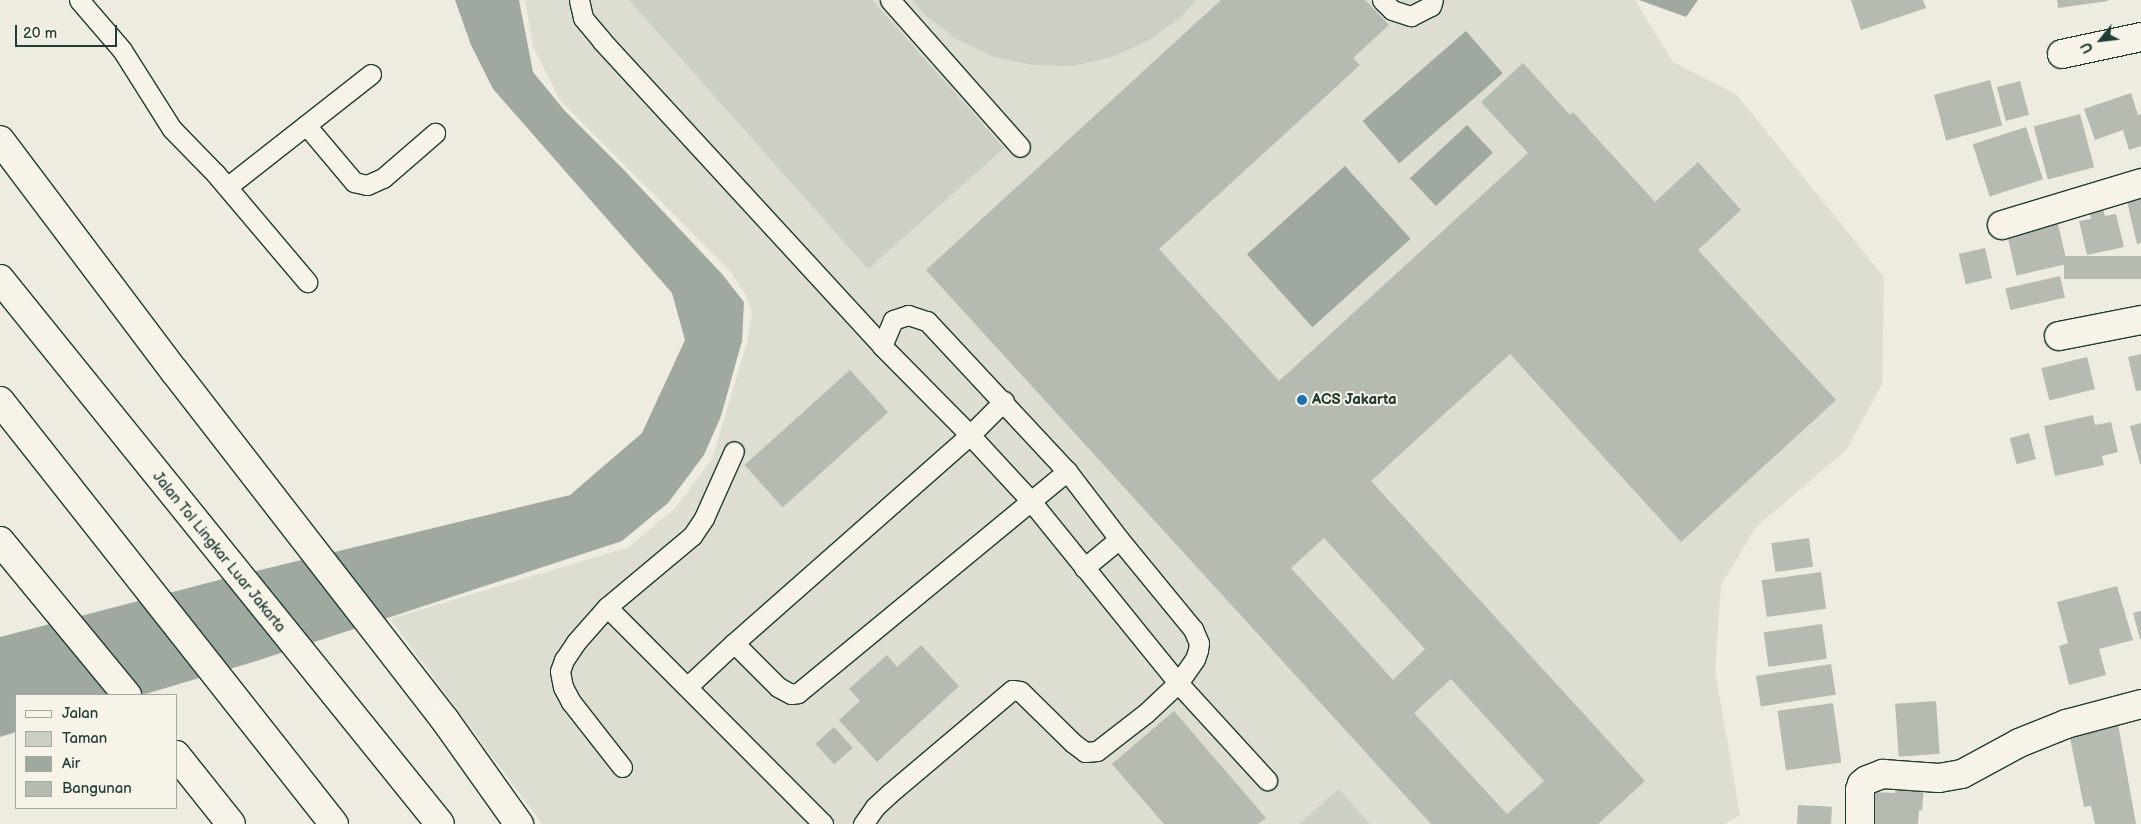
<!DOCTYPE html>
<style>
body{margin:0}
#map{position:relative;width:2141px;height:824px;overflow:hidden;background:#eeece1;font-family:"Balsamiq Sans",sans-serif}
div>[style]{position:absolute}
.built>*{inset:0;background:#ddddd2}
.green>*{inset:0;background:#cccfc4}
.water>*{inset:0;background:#9fa99f;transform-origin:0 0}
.building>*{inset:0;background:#b5bbb0;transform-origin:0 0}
.roads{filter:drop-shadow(1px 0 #1f3d34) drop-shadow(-1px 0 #1f3d34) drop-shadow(0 1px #1f3d34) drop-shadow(0 -1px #1f3d34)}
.lane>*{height:19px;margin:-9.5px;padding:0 9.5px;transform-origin:9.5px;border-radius:9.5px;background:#f7f3e8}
.street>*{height:28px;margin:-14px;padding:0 14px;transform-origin:14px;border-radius:14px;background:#f7f3e8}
.highway>*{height:28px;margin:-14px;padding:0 14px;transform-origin:14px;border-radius:14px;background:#f7f3e8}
.dots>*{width:14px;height:14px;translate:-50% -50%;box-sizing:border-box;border:2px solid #f7f3e8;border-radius:50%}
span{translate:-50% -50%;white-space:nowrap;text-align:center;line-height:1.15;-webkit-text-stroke:4px #f7f3e8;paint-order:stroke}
.poi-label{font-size:15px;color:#1f3d34;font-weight:700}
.left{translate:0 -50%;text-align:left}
.street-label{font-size:15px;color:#1f3d34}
.legend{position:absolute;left:15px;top:694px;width:162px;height:115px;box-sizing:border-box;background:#f7f3e8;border:1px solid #a1aaa0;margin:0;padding:6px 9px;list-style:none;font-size:15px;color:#1f3d34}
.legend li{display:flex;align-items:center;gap:10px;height:25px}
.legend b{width:25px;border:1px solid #a1aaa0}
.north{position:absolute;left:2076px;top:15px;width:50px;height:50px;-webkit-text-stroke:4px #f7f3e8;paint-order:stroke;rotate:241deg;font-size:14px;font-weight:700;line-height:20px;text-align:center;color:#1f3d34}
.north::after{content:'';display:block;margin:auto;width:18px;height:22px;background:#1f3d34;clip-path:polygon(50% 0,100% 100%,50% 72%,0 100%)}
.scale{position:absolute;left:15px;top:25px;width:102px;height:22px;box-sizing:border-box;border:2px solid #1f3d34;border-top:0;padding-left:6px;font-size:15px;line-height:18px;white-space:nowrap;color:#1f3d34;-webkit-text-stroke:4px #f7f3e8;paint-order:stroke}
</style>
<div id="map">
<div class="built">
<i style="clip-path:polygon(525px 0,1635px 0,1673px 62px,1736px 94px,1884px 277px,1882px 384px,1847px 449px,1756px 527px,1721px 585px,1715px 671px,1740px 815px,1725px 824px,542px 824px,390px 619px,629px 547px,675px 508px,712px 459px,747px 342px,752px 313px,745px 294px,730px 271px,560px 100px,533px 47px)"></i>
</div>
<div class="green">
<i style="clip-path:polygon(629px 0,872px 0,1004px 148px,868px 269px)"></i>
<i style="clip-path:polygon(912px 0,1196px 0,1181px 17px,1148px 41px,1112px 57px,1073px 66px,1033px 65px,994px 57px,958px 40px,926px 16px)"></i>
<i style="clip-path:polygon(1339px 789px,1370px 824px,1299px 824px)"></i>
</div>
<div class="water">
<i style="clip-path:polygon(455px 0,519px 0,533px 72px,565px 111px,623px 169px,722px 274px,744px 302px,742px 341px,721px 416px,704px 455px,668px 503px,622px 541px,253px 662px,142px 695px,16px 695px,16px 732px,0 737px,0 637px,219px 580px,570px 495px,642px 433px,685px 340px,672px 293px,493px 89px,471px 45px)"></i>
<i style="clip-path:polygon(1639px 0,1698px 0,1686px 17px)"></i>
<i style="left:1466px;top:31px;width:56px;height:137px;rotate:49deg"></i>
<i style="left:1467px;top:125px;width:38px;height:78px;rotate:47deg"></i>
<i style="left:1345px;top:166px;width:98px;height:132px;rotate:48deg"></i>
</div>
<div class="building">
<i style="clip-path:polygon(evenodd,1221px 0,1365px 0,1389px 25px,1353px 58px,1360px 65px,1159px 249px,1279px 381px,1528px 153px,1481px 102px,1523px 63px,1570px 115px,1573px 112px,1655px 202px,1698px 162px,1741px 210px,1698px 250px,1836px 400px,1681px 542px,1510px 354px,1371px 481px,1645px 781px,1598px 824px,1431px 824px,926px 270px,1221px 0,1324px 538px,1425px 649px,1393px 680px,1291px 568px,1324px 538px,1221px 0,1451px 679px,1544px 781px,1507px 814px,1414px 713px,1451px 679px)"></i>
<i style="clip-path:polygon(1851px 0,1923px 0,1926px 8px,1861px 30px)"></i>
<i style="clip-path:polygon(2057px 0,2108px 0,2108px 1px,2058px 8px)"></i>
<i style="left:1990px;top:80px;width:47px;height:58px;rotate:75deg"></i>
<i style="left:2020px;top:81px;width:35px;height:24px;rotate:75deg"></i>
<i style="clip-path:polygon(2131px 93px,2138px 115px,2141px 114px,2141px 146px,2129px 150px,2123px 130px,2095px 140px,2084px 109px)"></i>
<i style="left:2080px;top:114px;width:55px;height:48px;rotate:75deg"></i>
<i style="left:2026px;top:127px;width:55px;height:56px;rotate:72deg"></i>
<i style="clip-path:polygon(2141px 193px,2141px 243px,2137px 244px,2126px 197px)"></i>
<i style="clip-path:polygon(2102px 205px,2105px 216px,2116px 214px,2124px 247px,2087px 255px,2079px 221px,2091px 219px,2089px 208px)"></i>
<i style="left:2058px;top:224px;width:41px;height:52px;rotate:77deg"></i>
<i style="left:1985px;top:248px;width:31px;height:27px;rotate:77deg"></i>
<i style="left:2141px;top:256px;width:23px;height:77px;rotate:90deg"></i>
<i style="left:2060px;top:276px;width:22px;height:56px;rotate:77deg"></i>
<i style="clip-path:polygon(2141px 354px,2141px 390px,2136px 391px,2128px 357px)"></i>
<i style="left:2087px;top:357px;width:33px;height:47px;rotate:76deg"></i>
<i style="left:850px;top:370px;width:57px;height:142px;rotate:48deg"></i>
<i style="clip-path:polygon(2093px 415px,2095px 425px,2111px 422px,2118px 452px,2102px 456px,2104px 465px,2055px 476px,2044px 426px)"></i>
<i style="clip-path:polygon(2141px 423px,2141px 464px,2140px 464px,2130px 426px)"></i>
<i style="left:2029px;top:433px;width:27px;height:20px;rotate:75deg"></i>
<i style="left:1809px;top:538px;width:29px;height:38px;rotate:82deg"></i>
<i style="left:1821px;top:572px;width:37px;height:60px;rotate:82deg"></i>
<i style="clip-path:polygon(2117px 586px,2133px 640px,2099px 649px,2106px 675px,2069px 685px,2059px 646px,2068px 643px,2057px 602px)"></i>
<i style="clip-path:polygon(2141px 611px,2141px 639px,2140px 639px,2133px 613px)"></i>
<i style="left:1822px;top:624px;width:35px;height:59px;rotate:82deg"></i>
<i style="clip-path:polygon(921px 645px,959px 686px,877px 762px,839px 720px,860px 701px,849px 689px,887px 655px,897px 667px)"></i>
<i style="left:1831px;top:664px;width:31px;height:76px;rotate:81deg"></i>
<i style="left:1936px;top:701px;width:53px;height:41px;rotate:86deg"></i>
<i style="left:1833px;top:703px;width:60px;height:56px;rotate:82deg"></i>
<i style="clip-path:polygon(1174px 711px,1266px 818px,1258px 824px,1164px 824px,1112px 764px)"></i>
<i style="clip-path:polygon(2118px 724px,2136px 824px,2095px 824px,2091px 806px,2084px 807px,2069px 733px)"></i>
<i style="left:834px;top:727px;width:28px;height:25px;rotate:48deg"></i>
<i style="clip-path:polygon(1895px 784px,1924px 786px,1922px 811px,1919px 810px,1918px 824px,1868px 824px,1870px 792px,1895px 793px)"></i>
<i style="left:1798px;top:805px;width:34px;height:19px;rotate:3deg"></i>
</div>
<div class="roads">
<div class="lane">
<i style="left:79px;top:0;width:66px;rotate:49.3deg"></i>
<i style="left:122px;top:50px;width:93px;rotate:57.7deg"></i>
<i style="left:172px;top:129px;width:62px;rotate:45.7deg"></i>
<i style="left:215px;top:173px;width:143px;rotate:49.8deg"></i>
<i style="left:579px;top:0;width:18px;rotate:77deg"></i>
<i style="left:583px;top:18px;width:30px;rotate:50deg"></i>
<i style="left:602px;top:41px;width:414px;rotate:47.4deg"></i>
<i style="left:882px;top:346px;width:125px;rotate:45.3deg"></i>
<i style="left:970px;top:435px;width:88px;rotate:47.3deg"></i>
<i style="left:1030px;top:500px;width:235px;rotate:51deg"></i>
<i style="left:1178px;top:683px;width:44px;rotate:136.8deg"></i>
<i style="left:1146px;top:713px;width:62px;rotate:142.2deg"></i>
<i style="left:1097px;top:751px;width:12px;rotate:175deg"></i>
<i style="left:1085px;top:752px;width:15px;rotate:-143deg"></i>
<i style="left:1073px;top:743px;width:74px;rotate:-135.5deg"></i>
<i style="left:1020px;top:691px;width:8px;rotate:-173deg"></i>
<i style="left:1012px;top:690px;width:160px;rotate:139.8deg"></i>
<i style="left:890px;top:793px;width:21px;rotate:137deg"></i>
<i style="left:875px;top:807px;width:21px;rotate:125deg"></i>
<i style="left:890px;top:0;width:196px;rotate:48.5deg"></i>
<i style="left:1382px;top:0;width:14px;rotate:45deg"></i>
<i style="left:1392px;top:10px;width:20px;rotate:18deg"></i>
<i style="left:1411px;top:16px;width:22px;rotate:-27deg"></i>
<i style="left:1431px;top:6px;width:6px;rotate:-72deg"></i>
<i style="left:306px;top:125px;width:75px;rotate:49.9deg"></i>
<i style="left:354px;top:182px;width:13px;rotate:13deg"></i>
<i style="left:367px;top:185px;width:17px;rotate:-24deg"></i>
<i style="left:383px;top:178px;width:69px;rotate:-40.9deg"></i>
<i style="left:227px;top:187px;width:183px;rotate:-38.1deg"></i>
<i style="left:882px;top:346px;width:28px;rotate:-67deg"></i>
<i style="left:893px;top:320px;width:16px;rotate:-18deg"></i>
<i style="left:908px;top:315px;width:20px;rotate:18deg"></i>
<i style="left:927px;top:321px;width:205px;rotate:47deg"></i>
<i style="left:1067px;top:471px;width:86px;rotate:52.6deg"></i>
<i style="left:1119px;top:539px;width:117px;rotate:50.6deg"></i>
<i style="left:1193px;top:629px;width:15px;rotate:67deg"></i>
<i style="left:1199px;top:643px;width:7px;rotate:98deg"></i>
<i style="left:1198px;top:650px;width:9px;rotate:108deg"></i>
<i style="left:1195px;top:659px;width:29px;rotate:125deg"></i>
<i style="left:1178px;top:683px;width:132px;rotate:47.5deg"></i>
<i style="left:1084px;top:568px;width:45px;rotate:-39.6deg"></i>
<i style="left:607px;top:607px;width:306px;rotate:45.1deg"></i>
<i style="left:734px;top:643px;width:315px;rotate:-41.4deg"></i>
<i style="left:970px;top:435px;width:48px;rotate:-45deg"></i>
<i style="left:687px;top:687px;width:64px;rotate:-43.1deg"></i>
<i style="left:734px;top:643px;width:62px;rotate:45deg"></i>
<i style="left:778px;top:687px;width:15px;rotate:28deg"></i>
<i style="left:791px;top:694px;width:7px;rotate:-8deg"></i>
<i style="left:798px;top:693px;width:349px;rotate:-39.5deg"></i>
<i style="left:622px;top:767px;width:83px;rotate:-128.1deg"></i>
<i style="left:571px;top:702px;width:17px;rotate:-118deg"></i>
<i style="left:563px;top:687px;width:16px;rotate:-101deg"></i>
<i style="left:560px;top:671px;width:12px;rotate:-70deg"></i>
<i style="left:564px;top:660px;width:22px;rotate:-56deg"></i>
<i style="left:576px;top:642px;width:47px;rotate:-48.5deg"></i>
<i style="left:607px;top:607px;width:111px;rotate:-39.9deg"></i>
<i style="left:692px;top:536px;width:22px;rotate:-56deg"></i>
<i style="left:704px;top:518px;width:73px;rotate:-65.9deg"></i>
</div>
<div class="street">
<i style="left:2062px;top:54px;width:81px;rotate:-12.1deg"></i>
<i style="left:2002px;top:225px;width:145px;rotate:-16.8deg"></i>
<i style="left:2059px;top:336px;width:84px;rotate:-11deg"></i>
<i style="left:1860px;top:824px;width:34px;rotate:-90deg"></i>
<i style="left:1860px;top:790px;width:6px;rotate:-72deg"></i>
<i style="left:1862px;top:784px;width:6px;rotate:-39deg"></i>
<i style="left:1867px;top:780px;width:17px;rotate:-21deg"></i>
<i style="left:1883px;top:774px;width:56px;rotate:4.1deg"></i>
<i style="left:1939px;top:778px;width:23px;rotate:-10deg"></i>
<i style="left:1962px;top:774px;width:65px;rotate:-28.5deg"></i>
<i style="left:2019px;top:743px;width:51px;rotate:-22deg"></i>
<i style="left:2066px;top:724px;width:78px;rotate:-14.9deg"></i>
</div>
<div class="highway">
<i style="left:0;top:140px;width:291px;rotate:53deg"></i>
<i style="left:175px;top:372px;width:440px;rotate:52.2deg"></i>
<i style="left:445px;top:720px;width:128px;rotate:54.6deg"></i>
<i style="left:0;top:279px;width:700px;rotate:51.08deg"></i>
<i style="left:0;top:401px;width:539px;rotate:51.71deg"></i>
<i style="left:0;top:541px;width:200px;rotate:50.5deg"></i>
<i style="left:176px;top:755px;width:88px;rotate:51.4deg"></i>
</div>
</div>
<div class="dots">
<i style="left:1302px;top:400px;background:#1f6fb2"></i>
</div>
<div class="poi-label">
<span class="left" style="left:1312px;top:400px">ACS Jakarta</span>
</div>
<div class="street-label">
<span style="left:219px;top:552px;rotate:51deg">Jalan Tol Lingkar Luar Jakarta</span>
</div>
<ul class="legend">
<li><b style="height:6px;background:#f7f3e8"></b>Jalan</li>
<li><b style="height:14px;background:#cccfc4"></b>Taman</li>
<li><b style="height:14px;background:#9fa99f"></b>Air</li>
<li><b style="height:14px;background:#b5bbb0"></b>Bangunan</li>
</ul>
<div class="north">U</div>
<div class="scale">20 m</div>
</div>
